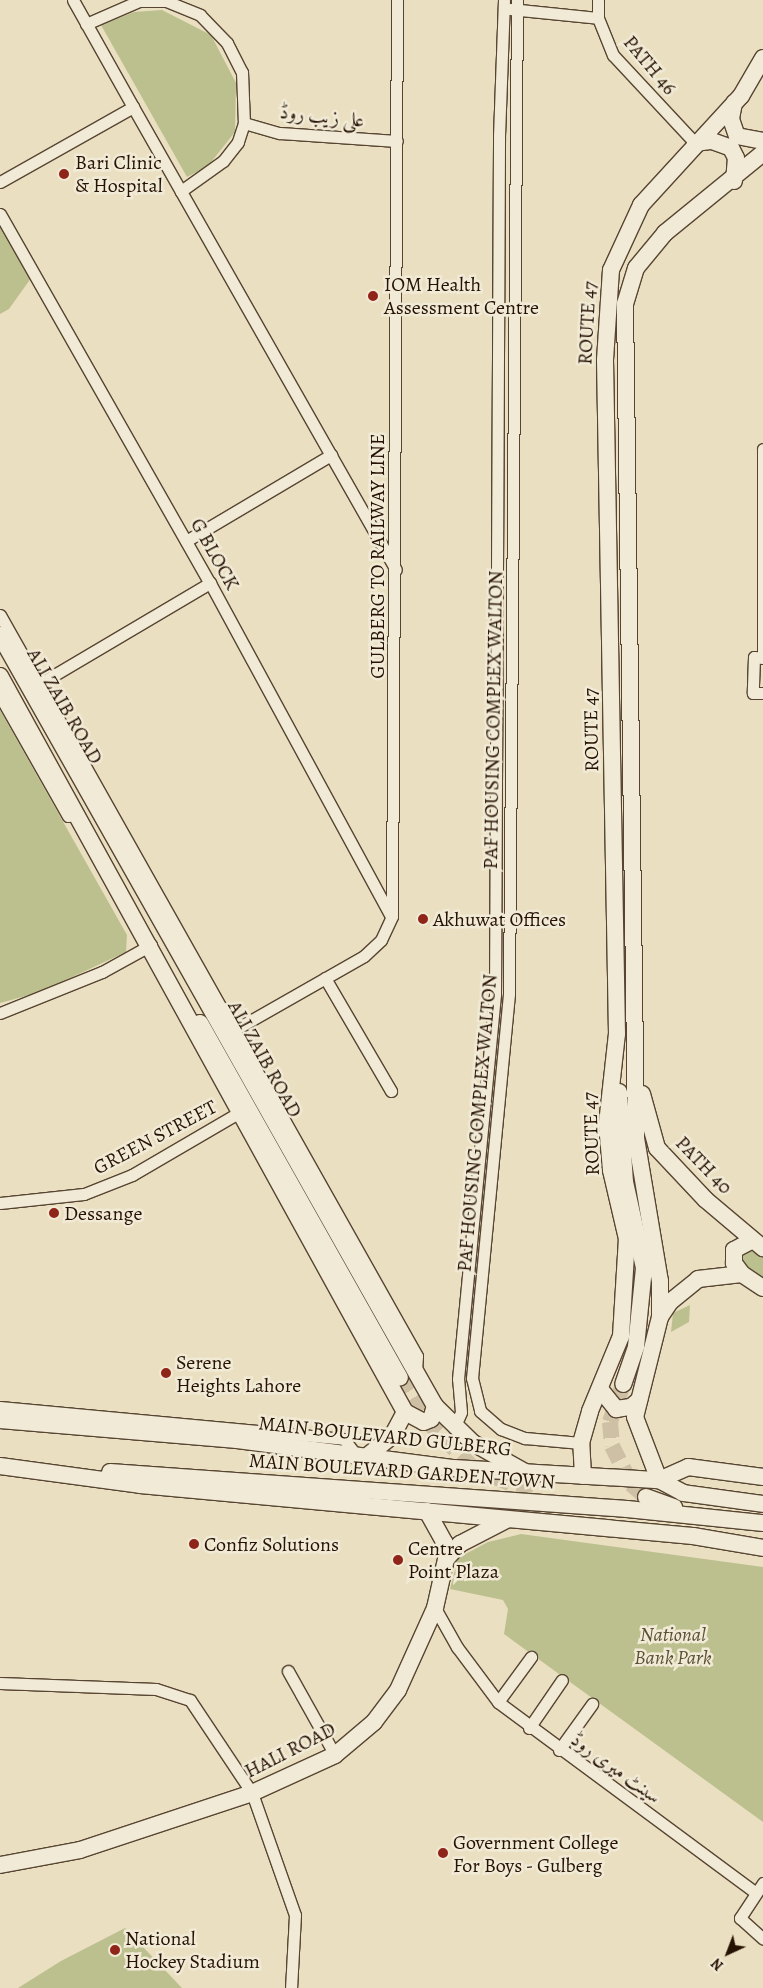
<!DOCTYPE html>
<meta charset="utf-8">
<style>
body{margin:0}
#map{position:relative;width:763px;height:1988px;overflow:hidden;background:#eadfc0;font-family:Alegreya,Amiri,serif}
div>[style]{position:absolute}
.green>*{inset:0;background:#bcc08e}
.secondary-tunnel>*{height:16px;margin-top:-8px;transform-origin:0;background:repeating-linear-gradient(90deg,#cdc0a4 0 16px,transparent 0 24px)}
.roads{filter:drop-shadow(1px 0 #574532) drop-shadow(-1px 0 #574532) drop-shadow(0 1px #574532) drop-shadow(0 -1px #574532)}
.street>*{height:11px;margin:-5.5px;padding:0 5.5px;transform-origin:5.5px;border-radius:5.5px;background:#f1ead6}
.secondary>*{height:16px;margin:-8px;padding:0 8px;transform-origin:8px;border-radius:8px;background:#f1ead6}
.dots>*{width:14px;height:14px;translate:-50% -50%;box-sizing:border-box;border:2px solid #f1ead6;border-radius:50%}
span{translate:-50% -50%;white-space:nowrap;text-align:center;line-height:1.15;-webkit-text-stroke:5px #f1ead6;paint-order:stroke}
.street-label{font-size:20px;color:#261202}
.poi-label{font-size:20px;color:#261202}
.left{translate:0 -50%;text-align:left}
.park-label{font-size:20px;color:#5a4f33;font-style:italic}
.north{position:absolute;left:703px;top:1928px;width:50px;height:50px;-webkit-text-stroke:4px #f1ead6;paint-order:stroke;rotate:223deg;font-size:14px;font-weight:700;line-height:20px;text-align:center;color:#261202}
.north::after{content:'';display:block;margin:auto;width:18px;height:22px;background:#261202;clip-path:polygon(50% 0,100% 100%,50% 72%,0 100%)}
</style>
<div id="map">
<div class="green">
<i style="clip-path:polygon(162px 10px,211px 35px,236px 83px,235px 132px,208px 166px,187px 177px,101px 25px,134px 12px)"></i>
<i style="clip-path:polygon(0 214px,34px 274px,9px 309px,0 314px)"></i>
<i style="clip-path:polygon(0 710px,127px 935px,126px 952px,40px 992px,0 1003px)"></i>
<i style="clip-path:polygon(763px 1248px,763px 1288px,734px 1250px)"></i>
<i style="clip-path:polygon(690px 1305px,689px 1322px,671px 1332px,673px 1313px)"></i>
<i style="clip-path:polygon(521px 1534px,763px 1567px,763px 1822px,504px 1634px,508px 1609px,503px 1600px,450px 1589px,458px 1558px,488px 1542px)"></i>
<i style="clip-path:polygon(125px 1928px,182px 1988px,18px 1988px,61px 1961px)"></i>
</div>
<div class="secondary-tunnel">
<i style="left:400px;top:1378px;width:51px;rotate:57.9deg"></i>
<i style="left:427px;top:1421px;width:66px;rotate:45.6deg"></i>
<i style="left:473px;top:1468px;width:64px;rotate:22.1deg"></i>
<i style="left:623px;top:1384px;width:40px;rotate:108.9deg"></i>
<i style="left:610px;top:1422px;width:24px;rotate:85deg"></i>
<i style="left:612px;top:1446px;width:42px;rotate:63.4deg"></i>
<i style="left:631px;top:1484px;width:20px;rotate:41deg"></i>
</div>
<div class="roads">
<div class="street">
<i style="left:73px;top:0;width:123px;rotate:60.7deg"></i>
<i style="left:517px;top:0;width:994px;rotate:90.46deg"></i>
<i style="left:509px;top:994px;width:386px;rotate:95.5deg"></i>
<i style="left:472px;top:1378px;width:34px;rotate:76deg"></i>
<i style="left:480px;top:1411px;width:28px;rotate:41deg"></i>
<i style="left:501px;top:1429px;width:26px;rotate:21deg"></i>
<i style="left:525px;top:1438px;width:56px;rotate:5.1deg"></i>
<i style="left:598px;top:0;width:18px;rotate:90deg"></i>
<i style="left:598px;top:18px;width:40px;rotate:68deg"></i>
<i style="left:613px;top:55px;width:120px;rotate:47deg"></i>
<i style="left:510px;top:9px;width:88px;rotate:5.8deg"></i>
<i style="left:86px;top:24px;width:58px;rotate:-23.5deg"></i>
<i style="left:139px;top:1px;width:27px"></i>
<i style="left:166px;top:1px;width:37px;rotate:22deg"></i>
<i style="left:200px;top:15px;width:39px;rotate:46deg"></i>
<i style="left:227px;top:43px;width:33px;rotate:63deg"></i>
<i style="left:242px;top:72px;width:51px;rotate:87.8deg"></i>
<i style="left:244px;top:123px;width:20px;rotate:108deg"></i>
<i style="left:238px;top:142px;width:24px;rotate:128deg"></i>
<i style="left:223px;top:161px;width:52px;rotate:144.5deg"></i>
<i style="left:244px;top:123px;width:37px;rotate:16deg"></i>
<i style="left:280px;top:133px;width:117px;rotate:3.9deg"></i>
<i style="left:0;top:182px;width:153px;rotate:-29.4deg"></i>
<i style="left:133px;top:107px;width:532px;rotate:60.4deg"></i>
<i style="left:0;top:214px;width:425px;rotate:60.4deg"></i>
<i style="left:210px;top:583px;width:379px;rotate:61.5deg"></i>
<i style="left:763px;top:449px;width:209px;rotate:90deg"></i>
<i style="left:763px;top:658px;width:9px;rotate:-174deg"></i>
<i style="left:754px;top:657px;width:36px;rotate:92deg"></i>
<i style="left:753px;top:693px;width:10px"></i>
<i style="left:186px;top:541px;width:169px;rotate:-30.7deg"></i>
<i style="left:0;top:615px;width:850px;rotate:60.63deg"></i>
<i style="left:417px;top:1356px;width:16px;rotate:94deg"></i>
<i style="left:39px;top:684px;width:199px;rotate:-30.6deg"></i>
<i style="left:0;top:696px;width:138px;rotate:60.5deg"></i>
<i style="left:325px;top:978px;width:131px;rotate:59.7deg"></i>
<i style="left:0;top:1013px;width:110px;rotate:-21.9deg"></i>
<i style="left:102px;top:972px;width:56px;rotate:-28.9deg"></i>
<i style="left:151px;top:945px;width:5px;rotate:-127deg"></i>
<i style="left:236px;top:1029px;width:147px;rotate:-29.7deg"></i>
<i style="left:364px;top:956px;width:23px;rotate:-43deg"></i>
<i style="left:381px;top:940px;width:26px;rotate:-65deg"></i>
<i style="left:392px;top:916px;width:916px;rotate:-89.69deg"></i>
<i style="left:0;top:1203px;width:84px;rotate:-6.1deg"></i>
<i style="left:84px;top:1194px;width:52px;rotate:-21.6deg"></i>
<i style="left:132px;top:1175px;width:123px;rotate:-30.3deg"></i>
<i style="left:0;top:1407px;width:345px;rotate:5.3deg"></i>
<i style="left:344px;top:1439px;width:21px;rotate:53deg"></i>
<i style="left:454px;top:1428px;width:17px;rotate:-66deg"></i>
<i style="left:461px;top:1412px;width:33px;rotate:-95deg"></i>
<i style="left:458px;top:1379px;width:387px;rotate:-84.5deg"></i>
<i style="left:495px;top:994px;width:858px;rotate:-89.73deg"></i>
<i style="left:499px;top:136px;width:136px;rotate:-87.9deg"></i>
<i style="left:435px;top:1608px;width:45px;rotate:60.6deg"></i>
<i style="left:457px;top:1647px;width:69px;rotate:53.3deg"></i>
<i style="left:498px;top:1702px;width:320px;rotate:36.5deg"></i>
<i style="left:288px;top:1671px;width:96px;rotate:60.8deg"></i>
<i style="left:0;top:1683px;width:156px;rotate:2.2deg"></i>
<i style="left:156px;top:1689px;width:36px;rotate:18deg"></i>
<i style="left:190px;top:1700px;width:112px;rotate:56.3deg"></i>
<i style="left:252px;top:1793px;width:129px;rotate:70.6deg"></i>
<i style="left:295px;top:1915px;width:73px;rotate:93.1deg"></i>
<i style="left:498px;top:1702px;width:56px;rotate:-53.7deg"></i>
<i style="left:529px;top:1728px;width:58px;rotate:-55.5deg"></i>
<i style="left:559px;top:1750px;width:57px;rotate:-54.3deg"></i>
<i style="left:763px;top:1883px;width:42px;rotate:123.3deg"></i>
<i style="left:740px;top:1918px;width:31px;rotate:42deg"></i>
</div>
<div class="secondary">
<i style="left:734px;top:103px;width:16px;rotate:101deg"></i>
<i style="left:731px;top:119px;width:18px;rotate:71deg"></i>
<i style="left:737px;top:136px;width:26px;rotate:11deg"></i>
<i style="left:695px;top:143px;width:17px;rotate:-7deg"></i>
<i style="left:712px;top:141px;width:20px;rotate:20deg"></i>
<i style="left:731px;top:148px;width:11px;rotate:63deg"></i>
<i style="left:736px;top:158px;width:23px;rotate:95deg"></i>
<i style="left:763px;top:153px;width:127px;rotate:140.8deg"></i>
<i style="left:665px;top:233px;width:45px;rotate:129.6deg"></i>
<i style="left:636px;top:268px;width:38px;rotate:107deg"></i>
<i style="left:625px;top:304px;width:834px;rotate:89.24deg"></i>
<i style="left:636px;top:1138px;width:145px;rotate:80.5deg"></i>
<i style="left:660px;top:1281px;width:36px;rotate:90deg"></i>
<i style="left:660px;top:1317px;width:103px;rotate:104deg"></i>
<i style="left:635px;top:1417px;width:67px;rotate:69.1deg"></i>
<i style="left:659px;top:1480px;width:27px;rotate:28deg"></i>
<i style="left:683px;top:1493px;width:81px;rotate:7.8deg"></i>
<i style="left:0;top:635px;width:885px;rotate:60.57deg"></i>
<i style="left:435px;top:1406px;width:53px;rotate:44.2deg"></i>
<i style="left:473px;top:1443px;width:60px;rotate:29.1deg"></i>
<i style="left:0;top:676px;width:840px;rotate:61.18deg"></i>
<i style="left:405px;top:1412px;width:27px;rotate:118deg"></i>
<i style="left:392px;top:1436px;width:33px;rotate:141deg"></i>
<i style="left:200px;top:1023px;width:407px;rotate:60.6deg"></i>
<i style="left:619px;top:1092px;width:90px;rotate:86.2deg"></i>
<i style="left:625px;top:1182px;width:88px;rotate:77.5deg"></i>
<i style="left:644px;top:1268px;width:79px;rotate:95.8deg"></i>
<i style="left:636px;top:1347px;width:39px;rotate:109deg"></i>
<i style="left:642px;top:1094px;width:56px;rotate:74.5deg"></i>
<i style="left:657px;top:1148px;width:71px;rotate:46.7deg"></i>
<i style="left:706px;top:1200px;width:75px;rotate:40.1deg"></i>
<i style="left:742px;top:1274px;width:14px;rotate:-126deg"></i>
<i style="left:734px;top:1263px;width:13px;rotate:-90deg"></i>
<i style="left:734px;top:1250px;width:21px;rotate:-28deg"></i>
<i style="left:660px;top:1317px;width:18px;rotate:-56deg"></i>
<i style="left:670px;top:1302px;width:36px;rotate:-39deg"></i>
<i style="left:698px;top:1279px;width:44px;rotate:-6.5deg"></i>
<i style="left:742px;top:1274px;width:25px;rotate:34deg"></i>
<i style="left:600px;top:1389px;width:26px;rotate:51deg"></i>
<i style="left:616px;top:1409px;width:15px;rotate:-8deg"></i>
<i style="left:631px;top:1407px;width:11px;rotate:-41deg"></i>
<i style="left:405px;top:1412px;width:21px;rotate:28deg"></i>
<i style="left:424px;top:1422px;width:8px;rotate:-23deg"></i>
<i style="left:431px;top:1419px;width:14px;rotate:-73deg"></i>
<i style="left:0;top:1420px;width:238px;rotate:4.8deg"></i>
<i style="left:237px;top:1440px;width:219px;rotate:7.4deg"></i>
<i style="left:454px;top:1468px;width:205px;rotate:3.4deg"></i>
<i style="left:659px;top:1480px;width:32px;rotate:-24deg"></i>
<i style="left:688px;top:1467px;width:76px;rotate:7.6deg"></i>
<i style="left:0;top:1466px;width:141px;rotate:7.7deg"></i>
<i style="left:140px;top:1485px;width:555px;rotate:5.27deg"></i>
<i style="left:693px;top:1536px;width:71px;rotate:9.7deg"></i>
<i style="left:110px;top:1472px;width:518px;rotate:4.09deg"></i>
<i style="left:627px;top:1509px;width:137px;rotate:5.9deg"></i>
<i style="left:583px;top:1476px;width:33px;rotate:-93deg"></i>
<i style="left:581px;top:1443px;width:33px;rotate:-74deg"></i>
<i style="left:590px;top:1411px;width:81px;rotate:-67.5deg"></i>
<i style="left:621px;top:1336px;width:97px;rotate:-86.5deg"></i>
<i style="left:627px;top:1239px;width:71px;rotate:-103.1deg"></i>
<i style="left:611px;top:1170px;width:46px;rotate:-95deg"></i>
<i style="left:607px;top:1124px;width:91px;rotate:-83.7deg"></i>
<i style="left:617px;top:1034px;width:674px;rotate:-91.02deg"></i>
<i style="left:605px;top:360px;width:90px;rotate:-86.2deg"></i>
<i style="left:611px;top:270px;width:72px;rotate:-65.2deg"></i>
<i style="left:641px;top:205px;width:148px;rotate:-47.5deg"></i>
<i style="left:741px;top:96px;width:44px;rotate:-59.9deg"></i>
<i style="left:646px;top:1497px;width:30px;rotate:20deg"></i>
<i style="left:427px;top:1511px;width:37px;rotate:61deg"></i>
<i style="left:445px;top:1543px;width:16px;rotate:86deg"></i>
<i style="left:0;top:1865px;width:81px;rotate:-10.6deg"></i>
<i style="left:80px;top:1850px;width:181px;rotate:-18.3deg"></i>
<i style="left:252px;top:1793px;width:91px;rotate:-24.6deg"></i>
<i style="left:335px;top:1755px;width:51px;rotate:-40.2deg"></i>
<i style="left:374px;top:1722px;width:40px;rotate:-53deg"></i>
<i style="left:398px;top:1690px;width:90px;rotate:-65.7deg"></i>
<i style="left:435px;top:1608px;width:50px;rotate:-77.3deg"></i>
<i style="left:446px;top:1559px;width:21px;rotate:-47deg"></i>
<i style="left:460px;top:1544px;width:54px;rotate:-27.5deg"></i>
</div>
</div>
<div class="dots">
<i style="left:64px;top:174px;background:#8f2418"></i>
<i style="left:373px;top:296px;background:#8f2418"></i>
<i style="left:423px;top:919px;background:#8f2418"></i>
<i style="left:54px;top:1213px;background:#8f2418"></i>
<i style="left:166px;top:1373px;background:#8f2418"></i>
<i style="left:194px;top:1544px;background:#8f2418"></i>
<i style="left:398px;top:1560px;background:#8f2418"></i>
<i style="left:443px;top:1853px;background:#8f2418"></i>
<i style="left:115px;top:1950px;background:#8f2418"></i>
</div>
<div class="street-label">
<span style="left:650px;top:65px;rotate:50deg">PATH 46</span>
<span style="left:322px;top:116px;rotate:6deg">علی زیب روڈ</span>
<span style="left:587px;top:323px;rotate:-87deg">ROUTE 47</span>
<span style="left:215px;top:554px;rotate:61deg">G BLOCK</span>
<span style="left:377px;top:556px;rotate:-90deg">GULBERG TO RAILWAY LINE</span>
<span style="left:65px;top:706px;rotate:60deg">ALI ZAIB ROAD</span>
<span style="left:493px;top:720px;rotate:-89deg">PAF HOUSING COMPLEX WALTON</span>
<span style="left:591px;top:730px;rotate:-91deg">ROUTE 47</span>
<span style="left:265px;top:1059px;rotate:61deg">ALI ZAIB ROAD</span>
<span style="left:477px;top:1123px;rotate:-85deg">PAF HOUSING COMPLEX WALTON</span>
<span style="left:591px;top:1134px;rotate:-92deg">ROUTE 47</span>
<span style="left:155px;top:1137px;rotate:-28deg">GREEN STREET</span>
<span style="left:704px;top:1165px;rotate:46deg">PATH 40</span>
<span style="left:385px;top:1436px;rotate:6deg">MAIN BOULEVARD GULBERG</span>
<span style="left:402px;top:1471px;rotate:4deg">MAIN BOULEVARD GARDEN TOWN</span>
<span style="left:290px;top:1750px;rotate:-27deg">HALI ROAD</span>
<span style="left:616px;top:1768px;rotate:36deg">سینٹ میری روڈ</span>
</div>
<div class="poi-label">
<span class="left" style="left:75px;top:174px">Bari Clinic<br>&amp; Hospital</span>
<span class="left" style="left:384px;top:296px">IOM Health<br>Assessment Centre</span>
<span class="left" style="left:433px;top:919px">Akhuwat Offices</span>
<span class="left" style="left:64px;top:1213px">Dessange</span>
<span class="left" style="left:176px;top:1374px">Serene<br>Heights Lahore</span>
<span class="left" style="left:204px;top:1544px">Confiz Solutions</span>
<span class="left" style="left:408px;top:1560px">Centre<br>Point Plaza</span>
<span class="left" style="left:453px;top:1854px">Government College<br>For Boys - Gulberg</span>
<span class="left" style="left:125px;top:1950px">National<br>Hockey Stadium</span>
</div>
<div class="park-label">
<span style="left:673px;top:1646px">National<br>Bank Park</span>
</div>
<div class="north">N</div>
</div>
